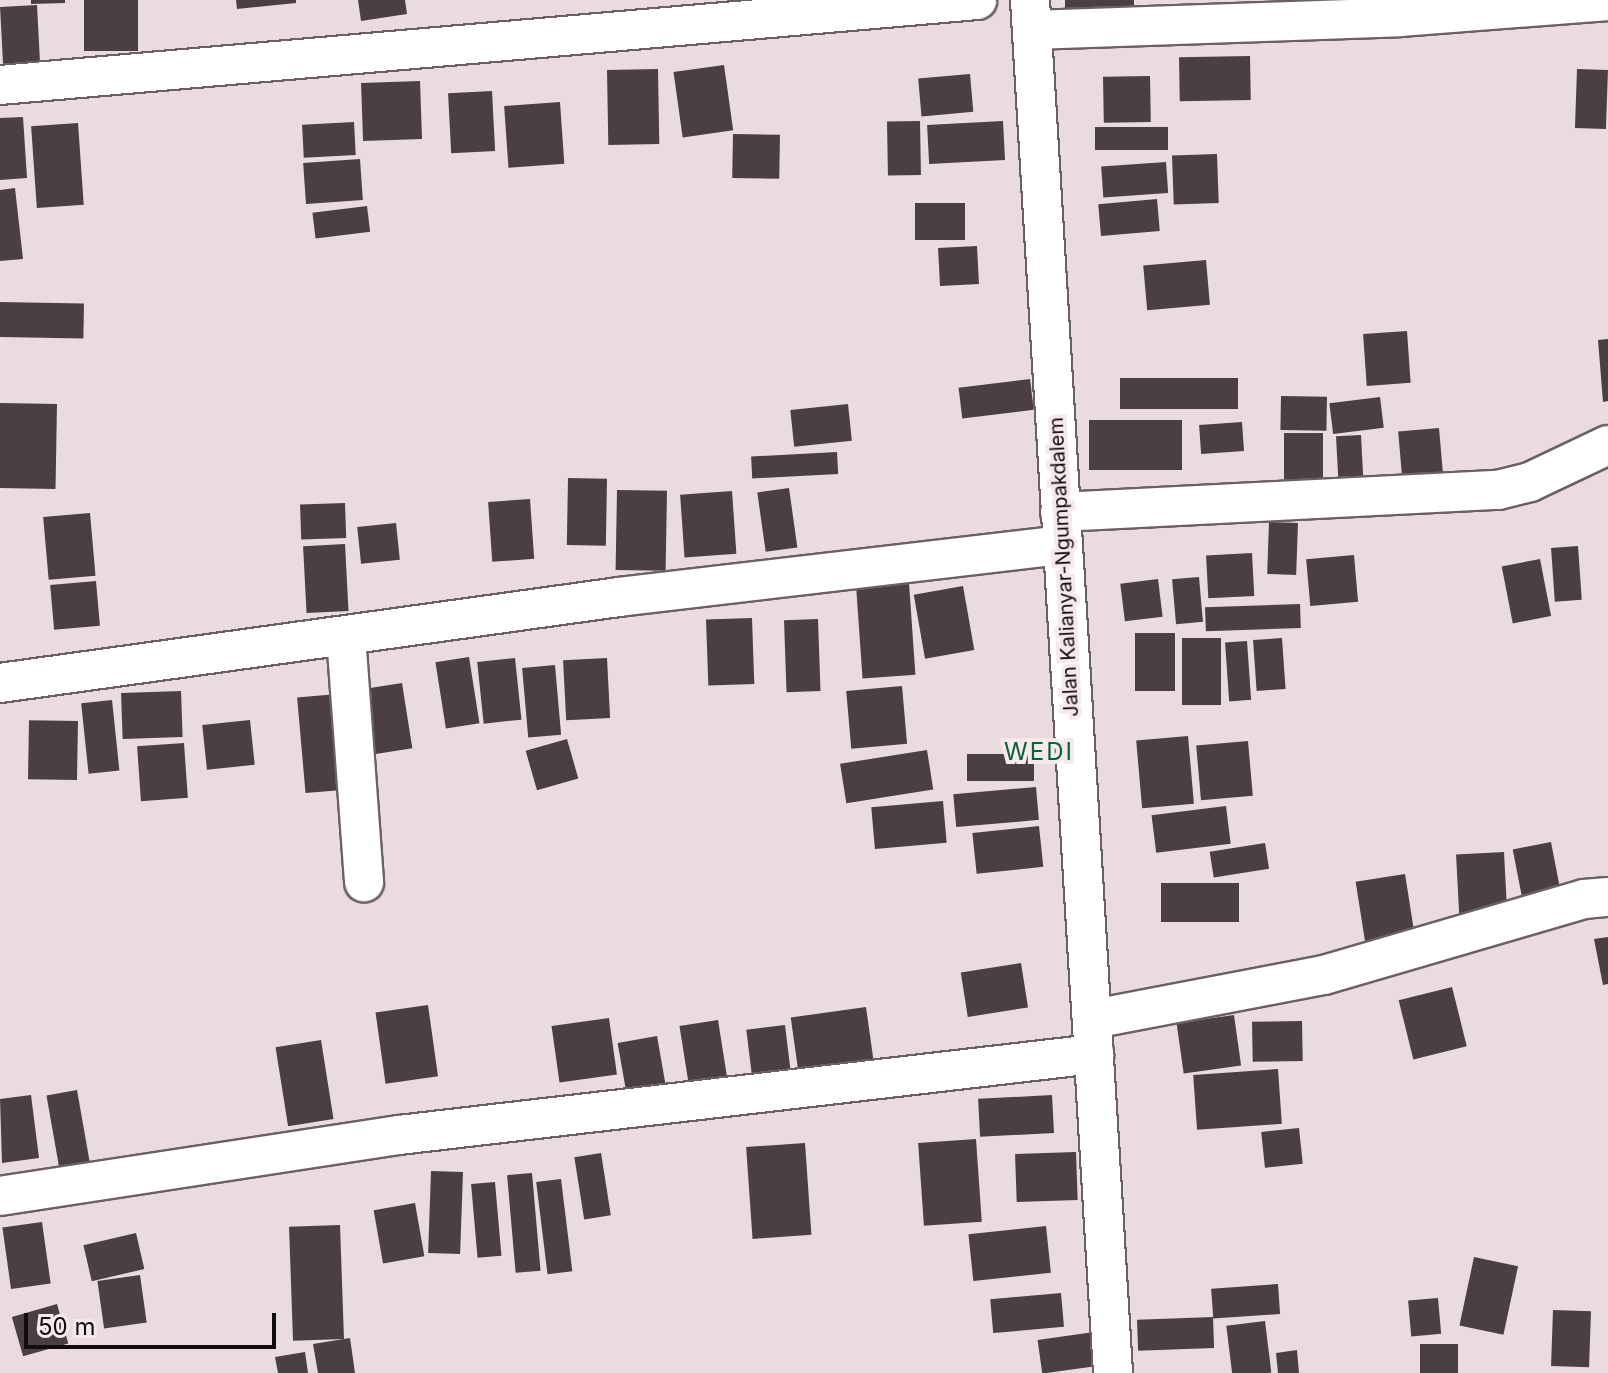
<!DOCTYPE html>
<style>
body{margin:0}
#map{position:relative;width:1608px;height:1373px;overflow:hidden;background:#eadcde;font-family:Inter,sans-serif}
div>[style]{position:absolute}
.building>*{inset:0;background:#4a3f41;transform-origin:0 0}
.roads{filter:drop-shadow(2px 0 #6b6062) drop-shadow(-2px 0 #6b6062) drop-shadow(0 2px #6b6062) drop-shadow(0 -2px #6b6062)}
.minor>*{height:38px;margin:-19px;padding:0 19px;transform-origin:19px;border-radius:19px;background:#fff}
span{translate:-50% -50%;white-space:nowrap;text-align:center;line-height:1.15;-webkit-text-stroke:8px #f7e9eb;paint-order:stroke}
.street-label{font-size:20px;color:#110c0d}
.quarter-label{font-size:24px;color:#09623b;letter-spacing:2px}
.scale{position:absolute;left:24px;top:1313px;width:252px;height:36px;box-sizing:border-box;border:4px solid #110c0d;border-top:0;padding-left:10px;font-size:24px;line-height:28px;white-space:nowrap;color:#110c0d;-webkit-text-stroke:6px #f7e9eb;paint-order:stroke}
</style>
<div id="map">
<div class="building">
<i style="clip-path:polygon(31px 0,65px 0,65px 3px,31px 4px)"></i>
<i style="left:84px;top:0;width:54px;height:51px"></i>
<i style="clip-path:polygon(236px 0,296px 0,296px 3px,237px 9px)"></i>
<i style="clip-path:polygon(358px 0,405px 0,407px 14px,361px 21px)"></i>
<i style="left:1065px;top:0;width:69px;height:21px"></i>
<i style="left:37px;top:5px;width:59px;height:37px;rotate:87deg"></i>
<i style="left:1250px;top:56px;width:44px;height:71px;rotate:89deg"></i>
<i style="left:724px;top:65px;width:66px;height:51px;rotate:82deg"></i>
<i style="left:658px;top:69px;width:75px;height:51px;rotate:89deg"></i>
<i style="left:1577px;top:69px;width:31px;height:59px;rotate:2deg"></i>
<i style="left:970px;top:74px;width:38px;height:52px;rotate:85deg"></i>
<i style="left:1150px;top:76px;width:46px;height:47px;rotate:89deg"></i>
<i style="left:420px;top:81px;width:58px;height:59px;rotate:88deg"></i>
<i style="left:492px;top:91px;width:60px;height:44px;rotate:87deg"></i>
<i style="left:560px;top:102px;width:62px;height:56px;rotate:86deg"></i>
<i style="clip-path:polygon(23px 117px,27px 178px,0 180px,0 118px)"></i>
<i style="left:920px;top:121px;width:54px;height:33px;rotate:89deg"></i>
<i style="left:1003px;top:121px;width:39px;height:76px;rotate:87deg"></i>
<i style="left:354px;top:122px;width:33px;height:52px;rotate:87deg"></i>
<i style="left:78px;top:123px;width:82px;height:47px;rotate:86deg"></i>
<i style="left:1095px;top:127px;width:73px;height:23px"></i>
<i style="left:733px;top:134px;width:47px;height:44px;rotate:1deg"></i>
<i style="left:1217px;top:154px;width:49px;height:45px;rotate:88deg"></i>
<i style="left:360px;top:159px;width:41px;height:57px;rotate:86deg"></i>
<i style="left:1166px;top:162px;width:31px;height:65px;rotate:86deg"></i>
<i style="clip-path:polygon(15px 188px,23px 259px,0 261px,0 190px)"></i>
<i style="left:1157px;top:199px;width:32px;height:59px;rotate:85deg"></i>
<i style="left:915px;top:203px;width:50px;height:37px"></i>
<i style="left:367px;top:206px;width:26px;height:55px;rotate:83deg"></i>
<i style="left:977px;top:246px;width:38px;height:39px;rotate:87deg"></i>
<i style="left:1206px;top:260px;width:45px;height:63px;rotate:85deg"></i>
<i style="left:0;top:302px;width:84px;height:35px;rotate:1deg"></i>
<i style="left:1407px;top:331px;width:52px;height:44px;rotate:86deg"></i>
<i style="clip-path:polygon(1608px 339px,1608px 401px,1603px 402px,1598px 340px)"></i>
<i style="left:1238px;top:378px;width:31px;height:118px;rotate:90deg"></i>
<i style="left:1030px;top:379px;width:31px;height:72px;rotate:83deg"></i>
<i style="left:1281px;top:396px;width:46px;height:34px;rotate:1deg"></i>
<i style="left:1380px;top:397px;width:31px;height:51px;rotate:83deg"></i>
<i style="left:0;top:403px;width:57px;height:85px;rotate:1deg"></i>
<i style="left:848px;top:404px;width:37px;height:58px;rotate:84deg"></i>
<i style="left:1182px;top:420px;width:50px;height:93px;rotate:90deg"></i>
<i style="left:1242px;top:422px;width:29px;height:43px;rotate:86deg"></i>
<i style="left:1439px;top:428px;width:46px;height:41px;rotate:85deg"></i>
<i style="left:1284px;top:433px;width:39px;height:55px"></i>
<i style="left:1361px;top:435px;width:50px;height:25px;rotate:87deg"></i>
<i style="left:837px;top:452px;width:22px;height:86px;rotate:87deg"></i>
<i style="left:568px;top:478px;width:39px;height:67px;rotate:1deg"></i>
<i style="left:789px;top:488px;width:60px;height:32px;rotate:82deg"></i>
<i style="left:617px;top:490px;width:50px;height:80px;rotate:1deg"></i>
<i style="left:732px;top:491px;width:63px;height:52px;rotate:86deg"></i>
<i style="left:530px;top:499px;width:60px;height:42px;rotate:86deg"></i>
<i style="left:345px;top:503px;width:35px;height:45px;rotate:88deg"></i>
<i style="left:90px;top:513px;width:63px;height:47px;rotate:85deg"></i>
<i style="left:1269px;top:522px;width:29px;height:52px;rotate:2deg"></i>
<i style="left:396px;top:523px;width:37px;height:39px;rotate:84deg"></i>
<i style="left:345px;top:544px;width:67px;height:42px;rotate:87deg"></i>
<i style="left:1578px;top:546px;width:54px;height:27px;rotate:86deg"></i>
<i style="left:1252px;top:553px;width:43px;height:46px;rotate:87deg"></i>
<i style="left:1354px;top:555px;width:47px;height:48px;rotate:85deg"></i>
<i style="left:1540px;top:559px;width:58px;height:39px;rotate:79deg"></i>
<i style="left:1199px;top:577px;width:45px;height:27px;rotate:85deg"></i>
<i style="left:1158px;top:579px;width:38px;height:38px;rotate:83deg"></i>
<i style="left:96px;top:581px;width:45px;height:46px;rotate:85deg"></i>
<i style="left:909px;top:583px;width:92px;height:53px;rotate:86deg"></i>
<i style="left:963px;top:586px;width:65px;height:50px;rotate:80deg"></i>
<i style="left:1300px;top:604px;width:24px;height:95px;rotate:88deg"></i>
<i style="left:752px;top:618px;width:66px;height:46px;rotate:88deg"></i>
<i style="left:818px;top:619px;width:72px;height:34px;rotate:88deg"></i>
<i style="left:1135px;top:633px;width:40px;height:58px"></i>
<i style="left:1221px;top:638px;width:67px;height:39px;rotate:90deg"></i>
<i style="left:1282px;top:638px;width:51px;height:29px;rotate:86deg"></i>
<i style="left:1247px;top:641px;width:59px;height:22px;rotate:86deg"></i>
<i style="left:469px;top:657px;width:67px;height:34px;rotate:81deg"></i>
<i style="left:515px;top:658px;width:62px;height:38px;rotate:84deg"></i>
<i style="left:607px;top:658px;width:60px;height:44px;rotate:87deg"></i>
<i style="left:555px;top:665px;width:70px;height:33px;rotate:85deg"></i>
<i style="left:402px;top:683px;width:66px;height:45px;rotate:81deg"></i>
<i style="left:902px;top:686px;width:58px;height:56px;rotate:85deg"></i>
<i style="left:181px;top:691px;width:46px;height:60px;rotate:88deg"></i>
<i style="left:337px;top:694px;width:96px;height:40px;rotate:85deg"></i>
<i style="left:112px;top:700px;width:71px;height:31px;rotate:84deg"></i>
<i style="left:250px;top:720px;width:45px;height:48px;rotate:84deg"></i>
<i style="left:78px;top:721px;width:59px;height:49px;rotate:91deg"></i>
<i style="left:1188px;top:736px;width:68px;height:52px;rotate:85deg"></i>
<i style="left:567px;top:739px;width:41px;height:43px;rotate:74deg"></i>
<i style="left:1248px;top:741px;width:55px;height:52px;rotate:85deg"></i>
<i style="left:184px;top:743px;width:55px;height:47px;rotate:86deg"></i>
<i style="left:927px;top:750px;width:40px;height:88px;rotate:81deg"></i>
<i style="left:1034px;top:754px;width:27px;height:67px;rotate:90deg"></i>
<i style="left:1036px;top:787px;width:33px;height:83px;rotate:85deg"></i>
<i style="left:943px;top:801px;width:42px;height:72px;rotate:85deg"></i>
<i style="left:1226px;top:806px;width:38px;height:75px;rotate:83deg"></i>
<i style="left:1039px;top:826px;width:41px;height:67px;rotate:84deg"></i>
<i style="left:1551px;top:842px;width:60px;height:39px;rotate:79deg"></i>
<i style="left:1265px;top:843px;width:26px;height:56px;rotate:81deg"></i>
<i style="left:1504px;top:852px;width:63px;height:48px;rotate:87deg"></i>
<i style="left:1405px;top:874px;width:62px;height:50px;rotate:81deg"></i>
<i style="left:1239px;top:883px;width:39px;height:78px;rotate:90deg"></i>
<i style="clip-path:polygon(1608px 937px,1608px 984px,1603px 985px,1594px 939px)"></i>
<i style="left:1021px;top:963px;width:45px;height:61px;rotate:81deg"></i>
<i style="left:1452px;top:987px;width:61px;height:55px;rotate:76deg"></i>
<i style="left:428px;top:1005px;width:72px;height:53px;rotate:82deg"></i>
<i style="left:866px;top:1007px;width:57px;height:76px;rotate:82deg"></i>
<i style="left:1234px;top:1015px;width:51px;height:58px;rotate:82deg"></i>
<i style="left:609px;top:1018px;width:57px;height:58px;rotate:82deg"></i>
<i style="left:718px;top:1020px;width:59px;height:39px;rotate:81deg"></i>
<i style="left:1302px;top:1021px;width:40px;height:50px;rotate:89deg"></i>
<i style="left:785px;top:1025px;width:49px;height:39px;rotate:83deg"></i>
<i style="left:657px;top:1036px;width:52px;height:40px;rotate:80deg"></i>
<i style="left:321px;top:1040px;width:80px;height:46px;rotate:81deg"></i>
<i style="left:1278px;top:1069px;width:55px;height:85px;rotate:86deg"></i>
<i style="left:77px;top:1090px;width:76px;height:31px;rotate:80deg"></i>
<i style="clip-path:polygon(31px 1095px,39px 1158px,2px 1163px,0 1099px)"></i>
<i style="left:1052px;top:1095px;width:38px;height:74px;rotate:87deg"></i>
<i style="left:1299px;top:1128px;width:36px;height:38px;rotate:84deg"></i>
<i style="left:976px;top:1139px;width:83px;height:58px;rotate:86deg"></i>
<i style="left:805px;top:1143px;width:92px;height:59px;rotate:86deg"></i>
<i style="left:1076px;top:1152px;width:48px;height:61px;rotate:88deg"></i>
<i style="left:601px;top:1153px;width:63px;height:27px;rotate:81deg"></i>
<i style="left:431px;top:1171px;width:32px;height:82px;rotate:2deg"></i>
<i style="left:532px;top:1173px;width:98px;height:25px;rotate:85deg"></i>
<i style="left:561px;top:1179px;width:93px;height:25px;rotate:83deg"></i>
<i style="left:495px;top:1182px;width:74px;height:24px;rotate:85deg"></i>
<i style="left:415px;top:1203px;width:54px;height:42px;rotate:80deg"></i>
<i style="left:42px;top:1222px;width:62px;height:40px;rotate:82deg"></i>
<i style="left:340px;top:1225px;width:114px;height:51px;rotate:88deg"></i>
<i style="left:1046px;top:1226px;width:47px;height:78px;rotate:84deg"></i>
<i style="left:136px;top:1233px;width:37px;height:54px;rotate:77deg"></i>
<i style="left:1474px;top:1257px;width:45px;height:70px;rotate:12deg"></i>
<i style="left:140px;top:1275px;width:48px;height:43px;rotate:82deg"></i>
<i style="left:1278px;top:1284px;width:30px;height:67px;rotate:86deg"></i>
<i style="left:1061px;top:1293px;width:34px;height:71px;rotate:85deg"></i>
<i style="left:1438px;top:1298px;width:36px;height:30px;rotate:85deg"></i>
<i style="left:57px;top:1304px;width:41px;height:47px;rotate:74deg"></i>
<i style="left:1553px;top:1310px;width:38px;height:56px;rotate:2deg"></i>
<i style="left:1213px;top:1317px;width:31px;height:76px;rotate:88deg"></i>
<i style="left:1265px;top:1321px;width:52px;height:39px;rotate:83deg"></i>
<i style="left:1094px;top:1332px;width:34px;height:57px;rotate:82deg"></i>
<i style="clip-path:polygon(350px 1338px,355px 1373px,318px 1373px,313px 1344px)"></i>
<i style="left:1420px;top:1344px;width:38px;height:29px"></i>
<i style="clip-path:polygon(1297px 1350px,1299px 1373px,1278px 1373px,1276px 1353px)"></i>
<i style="clip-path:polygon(305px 1352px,308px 1373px,278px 1373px,275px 1357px)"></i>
</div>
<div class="roads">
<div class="minor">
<i style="left:1030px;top:0;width:1376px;rotate:86.54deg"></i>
<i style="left:1032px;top:30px;width:368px;rotate:-2deg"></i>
<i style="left:1400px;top:17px;width:209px;rotate:-4.4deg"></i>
<i style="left:0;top:85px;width:981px;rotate:-4.97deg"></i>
<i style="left:1060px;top:512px;width:439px;rotate:-2.9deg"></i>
<i style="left:1498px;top:490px;width:33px;rotate:-14deg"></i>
<i style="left:1530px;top:482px;width:86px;rotate:-25.4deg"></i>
<i style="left:346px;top:636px;width:247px;rotate:85.8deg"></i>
<i style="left:0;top:683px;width:625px;rotate:-7.91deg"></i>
<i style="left:619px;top:597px;width:446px;rotate:-6.7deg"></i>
<i style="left:1093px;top:1019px;width:235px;rotate:-10.8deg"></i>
<i style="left:1324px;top:975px;width:271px;rotate:-16.3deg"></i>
<i style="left:1584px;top:899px;width:24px;rotate:-5deg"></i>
<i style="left:0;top:1196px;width:404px;rotate:-8.7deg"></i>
<i style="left:399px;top:1135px;width:700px;rotate:-6.65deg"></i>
</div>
</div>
<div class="street-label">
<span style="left:1064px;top:567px;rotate:-93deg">Jalan Kalianyar-Ngumpakdalem</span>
</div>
<div class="quarter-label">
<span style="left:1039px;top:752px">WEDI</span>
</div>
<div class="scale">50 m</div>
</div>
